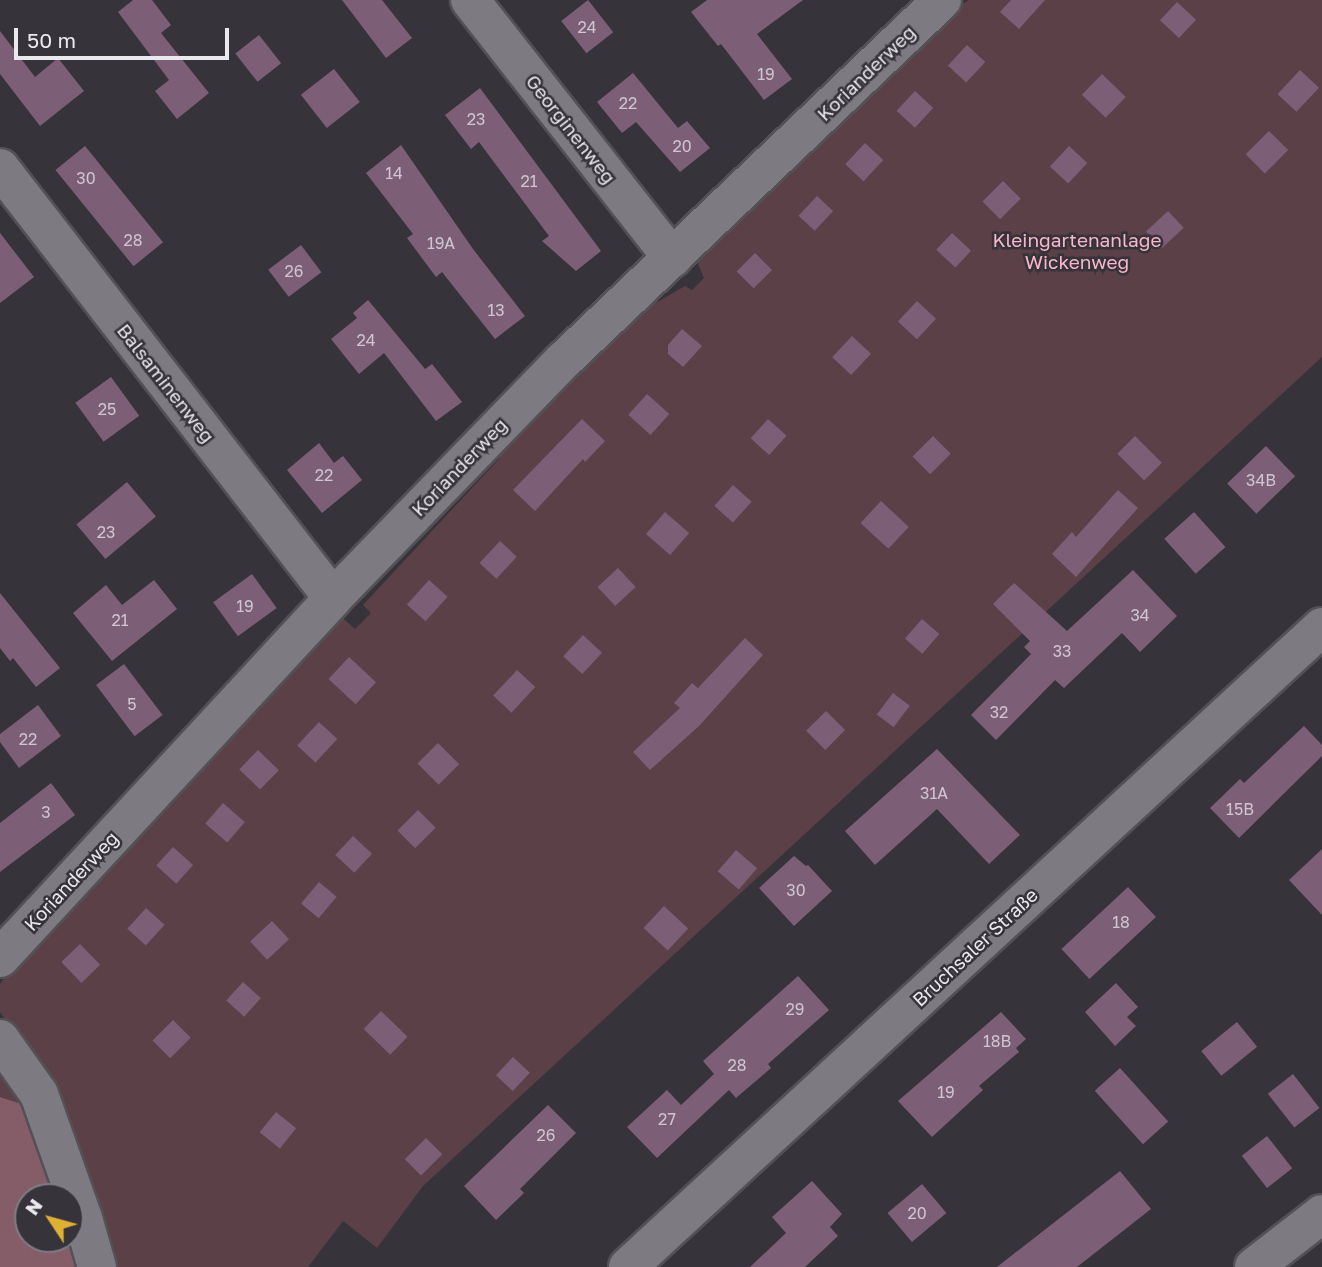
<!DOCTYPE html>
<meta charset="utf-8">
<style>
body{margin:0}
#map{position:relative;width:1322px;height:1267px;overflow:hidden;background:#36333a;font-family:"Golos Text",sans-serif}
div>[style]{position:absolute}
.green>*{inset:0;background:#5b4047}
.forest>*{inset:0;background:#855d68}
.building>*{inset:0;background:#7d5e77;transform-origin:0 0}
.roads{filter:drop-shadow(2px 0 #535156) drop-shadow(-2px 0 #535156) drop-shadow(0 2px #535156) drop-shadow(0 -2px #535156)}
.minor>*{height:38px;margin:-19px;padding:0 19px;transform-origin:19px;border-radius:19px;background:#7d7a82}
span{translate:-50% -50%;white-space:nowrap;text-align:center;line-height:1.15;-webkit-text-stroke:5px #36333a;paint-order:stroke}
.number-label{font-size:16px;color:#cfc6d0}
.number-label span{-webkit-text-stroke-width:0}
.street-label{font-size:19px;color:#eae9ed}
.park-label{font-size:19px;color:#fcb6c9}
.north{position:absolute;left:14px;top:1183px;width:70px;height:70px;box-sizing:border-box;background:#36333a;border:2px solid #7e7c82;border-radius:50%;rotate:306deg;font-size:19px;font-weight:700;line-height:28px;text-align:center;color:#eae9ed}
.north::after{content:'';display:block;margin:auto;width:24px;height:32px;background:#dfb034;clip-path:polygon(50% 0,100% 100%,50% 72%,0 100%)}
.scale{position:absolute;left:14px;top:28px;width:215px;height:32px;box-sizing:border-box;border:4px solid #eae9ed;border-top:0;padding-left:9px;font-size:21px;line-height:24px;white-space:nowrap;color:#eae9ed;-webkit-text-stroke:5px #36333a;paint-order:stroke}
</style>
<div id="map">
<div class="green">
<i style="clip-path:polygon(969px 0,1322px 0,1322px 357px,423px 1186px,377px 1248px,343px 1221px,308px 1267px,116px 1267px,60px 1098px,0 1012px,0 984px,6px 975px,334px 610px,355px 629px,371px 613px,363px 605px,499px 459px,514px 423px,571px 366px,589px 364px,652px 305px,685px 286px,692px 290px,704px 278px,696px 259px,943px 16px)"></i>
<i style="clip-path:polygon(0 1073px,28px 1106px,0 1097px)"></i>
</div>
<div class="forest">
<i style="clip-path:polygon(0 1097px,28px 1106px,62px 1197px,28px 1197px,28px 1239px,70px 1239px,83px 1267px,0 1267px)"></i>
</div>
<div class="building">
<i style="clip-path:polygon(133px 0,152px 0,171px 25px,161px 33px,209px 93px,177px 119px,155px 91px,169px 80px,118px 12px)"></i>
<i style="clip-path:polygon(342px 0,382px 0,412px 38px,386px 58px)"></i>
<i style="left:588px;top:0;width:41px;height:34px;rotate:52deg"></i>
<i style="clip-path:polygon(707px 0,803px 0,757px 34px,792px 79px,764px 100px,721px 44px,718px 46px,691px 12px)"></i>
<i style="clip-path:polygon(1011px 0,1045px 0,1019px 29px,1000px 12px)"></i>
<i style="left:1177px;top:2px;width:26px;height:25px;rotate:43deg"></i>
<i style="clip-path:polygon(0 31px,35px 77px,58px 58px,84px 91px,40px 126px,0 74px)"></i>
<i style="left:259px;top:35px;width:36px;height:30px;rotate:52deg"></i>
<i style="left:967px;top:45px;width:25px;height:28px;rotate:43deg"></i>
<i style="left:334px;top:69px;width:42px;height:42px;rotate:52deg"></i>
<i style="left:1300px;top:70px;width:26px;height:33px;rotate:43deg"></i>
<i style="clip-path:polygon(633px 73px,678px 128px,687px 121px,710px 148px,680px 172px,636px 122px,622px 133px,597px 102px)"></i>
<i style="left:1102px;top:74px;width:33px;height:29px;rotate:44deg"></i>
<i style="clip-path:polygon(480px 88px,601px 251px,576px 271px,542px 241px,549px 236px,479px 142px,471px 149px,445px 115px)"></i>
<i style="left:915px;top:91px;width:25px;height:27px;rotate:43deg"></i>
<i style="left:1269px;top:131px;width:27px;height:33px;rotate:45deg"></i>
<i style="left:865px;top:143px;width:25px;height:29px;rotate:43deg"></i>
<i style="clip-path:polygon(401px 145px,473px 249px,525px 316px,495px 339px,442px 272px,436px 277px,407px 238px,413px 234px,366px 173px)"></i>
<i style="left:85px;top:146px;width:124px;height:38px;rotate:51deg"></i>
<i style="left:1069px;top:146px;width:25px;height:28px;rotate:43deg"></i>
<i style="left:1003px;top:181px;width:25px;height:29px;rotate:45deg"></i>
<i style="left:817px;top:196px;width:22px;height:27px;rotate:43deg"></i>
<i style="left:1168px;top:211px;width:23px;height:30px;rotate:47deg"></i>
<i style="clip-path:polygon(0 233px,34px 277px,0 303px)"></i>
<i style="left:952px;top:233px;width:26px;height:23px;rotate:43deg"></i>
<i style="left:301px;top:245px;width:34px;height:41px;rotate:53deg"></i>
<i style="left:755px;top:253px;width:24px;height:26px;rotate:45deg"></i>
<i style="clip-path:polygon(368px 300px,425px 369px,432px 364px,462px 402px,436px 421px,384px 353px,359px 374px,331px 339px,357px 318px,353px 313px)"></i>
<i style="left:917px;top:301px;width:26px;height:28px;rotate:43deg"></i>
<i style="clip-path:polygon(682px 329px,702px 346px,683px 367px,668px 354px,668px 345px)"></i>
<i style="left:852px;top:336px;width:26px;height:29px;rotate:43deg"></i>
<i style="left:111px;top:377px;width:48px;height:44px;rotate:54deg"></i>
<i style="left:647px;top:394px;width:30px;height:28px;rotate:42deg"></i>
<i style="clip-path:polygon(582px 419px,605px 441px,585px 462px,583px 459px,535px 511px,513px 490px)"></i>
<i style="left:768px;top:419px;width:25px;height:26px;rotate:42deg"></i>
<i style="left:933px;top:436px;width:25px;height:29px;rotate:45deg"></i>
<i style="left:1135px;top:436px;width:38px;height:25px;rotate:45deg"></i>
<i style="clip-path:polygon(319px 443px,334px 463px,343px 456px,362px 480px,322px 513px,287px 470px)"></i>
<i style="left:1266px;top:446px;width:42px;height:54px;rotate:46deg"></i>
<i style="left:127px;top:482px;width:45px;height:66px;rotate:50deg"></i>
<i style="left:733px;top:485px;width:25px;height:28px;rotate:42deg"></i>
<i style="clip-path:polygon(1118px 490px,1138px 508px,1076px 577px,1052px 554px,1072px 532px,1076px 537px)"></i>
<i style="left:881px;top:501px;width:38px;height:30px;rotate:43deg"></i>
<i style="left:665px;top:512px;width:32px;height:29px;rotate:41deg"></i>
<i style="left:1194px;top:512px;width:47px;height:40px;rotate:48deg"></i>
<i style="left:500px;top:541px;width:23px;height:30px;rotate:43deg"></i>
<i style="left:618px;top:568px;width:26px;height:28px;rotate:47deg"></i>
<i style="clip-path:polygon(1133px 570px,1177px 616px,1140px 652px,1122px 633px,1064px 688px,1055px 680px,996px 740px,971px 715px,1031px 654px,1024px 647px,1030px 641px,993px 604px,1014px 583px,1067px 631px)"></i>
<i style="left:252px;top:574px;width:42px;height:48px;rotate:54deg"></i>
<i style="clip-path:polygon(154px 580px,177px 609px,112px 661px,73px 613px,106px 585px,122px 605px)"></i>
<i style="left:429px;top:580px;width:25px;height:33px;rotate:42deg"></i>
<i style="clip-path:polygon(0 593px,60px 668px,36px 687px,13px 658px,10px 661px,0 648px)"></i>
<i style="left:922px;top:619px;width:23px;height:26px;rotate:41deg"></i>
<i style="left:583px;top:635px;width:26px;height:29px;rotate:43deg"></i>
<i style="clip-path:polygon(745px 638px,763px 655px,699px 726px,650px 770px,633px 752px,680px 708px,674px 703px,692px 683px,698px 688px)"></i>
<i style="left:349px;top:657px;width:37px;height:30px;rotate:43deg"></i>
<i style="left:124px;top:664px;width:64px;height:35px;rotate:53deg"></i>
<i style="left:517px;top:670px;width:25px;height:35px;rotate:43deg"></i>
<i style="left:893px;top:693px;width:21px;height:27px;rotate:37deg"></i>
<i style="clip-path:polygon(38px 705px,61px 736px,19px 768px,0 742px,0 734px)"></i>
<i style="left:826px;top:711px;width:27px;height:28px;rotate:45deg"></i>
<i style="left:319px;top:722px;width:25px;height:32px;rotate:43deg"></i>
<i style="clip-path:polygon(1304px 726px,1322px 745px,1322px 756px,1239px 838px,1210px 808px,1240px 779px,1244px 783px)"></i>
<i style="left:438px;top:743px;width:30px;height:29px;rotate:45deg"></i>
<i style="clip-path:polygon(937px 749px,1020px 835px,989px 864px,937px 809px,875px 865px,845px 831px)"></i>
<i style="left:258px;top:750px;width:29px;height:27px;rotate:44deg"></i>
<i style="clip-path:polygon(51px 783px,75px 815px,0 872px,0 823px)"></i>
<i style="left:223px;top:803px;width:29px;height:27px;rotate:41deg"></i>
<i style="left:418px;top:810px;width:25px;height:29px;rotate:45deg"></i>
<i style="left:353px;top:836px;width:26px;height:26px;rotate:43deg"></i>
<i style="left:173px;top:847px;width:27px;height:25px;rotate:42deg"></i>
<i style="clip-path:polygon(1322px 849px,1322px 915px,1289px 880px)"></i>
<i style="left:736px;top:850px;width:28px;height:28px;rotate:41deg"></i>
<i style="clip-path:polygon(794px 856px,806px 866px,808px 865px,832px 891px,794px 926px,759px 888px)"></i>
<i style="left:319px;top:882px;width:23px;height:28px;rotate:40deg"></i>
<i style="left:1128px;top:887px;width:41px;height:91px;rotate:47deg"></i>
<i style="left:664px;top:906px;width:33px;height:30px;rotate:43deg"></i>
<i style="left:146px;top:908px;width:25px;height:28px;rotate:42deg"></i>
<i style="left:272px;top:921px;width:25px;height:30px;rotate:47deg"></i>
<i style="left:80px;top:944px;width:29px;height:26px;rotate:46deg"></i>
<i style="clip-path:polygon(798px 976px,829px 1010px,768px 1064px,771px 1068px,736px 1098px,729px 1090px,657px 1158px,627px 1127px,667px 1090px,681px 1105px,714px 1074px,703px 1061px)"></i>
<i style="left:243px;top:982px;width:24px;height:25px;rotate:42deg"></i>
<i style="clip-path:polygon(1116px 983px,1138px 1007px,1127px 1017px,1136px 1026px,1115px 1046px,1085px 1012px)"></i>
<i style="left:381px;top:1011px;width:37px;height:25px;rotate:44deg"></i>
<i style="clip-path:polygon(1001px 1012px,1026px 1039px,1016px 1048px,1019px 1052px,979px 1086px,983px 1090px,932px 1137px,898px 1101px)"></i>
<i style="left:173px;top:1020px;width:25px;height:29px;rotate:45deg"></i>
<i style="left:1237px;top:1022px;width:32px;height:46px;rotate:51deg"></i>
<i style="left:513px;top:1057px;width:23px;height:25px;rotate:43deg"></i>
<i style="left:1120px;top:1068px;width:72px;height:34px;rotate:48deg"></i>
<i style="left:1293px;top:1074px;width:43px;height:32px;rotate:52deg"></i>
<i style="clip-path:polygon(548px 1105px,576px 1133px,520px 1189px,524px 1193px,496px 1220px,464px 1186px)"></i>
<i style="left:276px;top:1112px;width:26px;height:26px;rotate:39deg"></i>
<i style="left:1267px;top:1136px;width:41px;height:32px;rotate:52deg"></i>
<i style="left:426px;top:1138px;width:23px;height:30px;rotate:45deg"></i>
<i style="clip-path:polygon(1120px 1171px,1151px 1209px,1077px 1267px,997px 1267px)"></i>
<i style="clip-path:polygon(812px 1181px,842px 1214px,830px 1227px,838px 1236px,805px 1267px,750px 1267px,786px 1233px,772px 1217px)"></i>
<i style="left:922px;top:1184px;width:38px;height:45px;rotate:50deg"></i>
</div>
<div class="roads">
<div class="minor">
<i style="left:470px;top:0;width:328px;rotate:51.9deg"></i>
<i style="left:0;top:168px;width:544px;rotate:52.25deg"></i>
<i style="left:0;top:958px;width:490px;rotate:-47.2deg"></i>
<i style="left:333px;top:598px;width:332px;rotate:-45.9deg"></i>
<i style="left:564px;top:360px;width:522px;rotate:-43.6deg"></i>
<i style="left:0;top:1039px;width:67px;rotate:54.7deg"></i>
<i style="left:39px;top:1094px;width:132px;rotate:70.5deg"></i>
<i style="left:83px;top:1218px;width:51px;rotate:74.1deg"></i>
<i style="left:628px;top:1267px;width:944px;rotate:-42.68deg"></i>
<i style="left:1254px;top:1267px;width:86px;rotate:-37.9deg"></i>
</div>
</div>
<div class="number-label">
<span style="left:587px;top:27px">24</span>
<span style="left:766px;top:74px">19</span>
<span style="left:628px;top:103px">22</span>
<span style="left:476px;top:119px">23</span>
<span style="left:682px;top:146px">20</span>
<span style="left:394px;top:173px">14</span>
<span style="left:86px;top:178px">30</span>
<span style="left:529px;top:181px">21</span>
<span style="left:133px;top:240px">28</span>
<span style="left:441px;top:243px">19A</span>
<span style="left:294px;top:271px">26</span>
<span style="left:496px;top:310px">13</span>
<span style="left:366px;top:340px">24</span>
<span style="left:107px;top:409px">25</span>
<span style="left:324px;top:475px">22</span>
<span style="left:1261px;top:480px">34B</span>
<span style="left:106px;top:532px">23</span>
<span style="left:245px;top:606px">19</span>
<span style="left:1140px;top:615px">34</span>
<span style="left:120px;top:620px">21</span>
<span style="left:1062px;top:651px">33</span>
<span style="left:132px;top:704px">5</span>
<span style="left:999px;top:712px">32</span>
<span style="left:28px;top:739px">22</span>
<span style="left:934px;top:793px">31A</span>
<span style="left:1240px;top:809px">15B</span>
<span style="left:46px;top:812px">3</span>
<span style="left:796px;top:890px">30</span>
<span style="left:1121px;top:922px">18</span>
<span style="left:795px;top:1009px">29</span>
<span style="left:997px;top:1041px">18B</span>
<span style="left:737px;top:1065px">28</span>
<span style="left:946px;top:1092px">19</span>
<span style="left:667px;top:1119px">27</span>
<span style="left:546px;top:1135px">26</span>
<span style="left:917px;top:1213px">20</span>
</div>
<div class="street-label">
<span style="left:866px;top:73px;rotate:-44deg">Korianderweg</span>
<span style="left:571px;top:129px;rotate:52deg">Georginenweg</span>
<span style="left:166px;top:383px;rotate:52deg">Balsaminenweg</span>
<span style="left:459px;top:467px;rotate:-46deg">Korianderweg</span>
<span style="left:71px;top:881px;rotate:-47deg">Korianderweg</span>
<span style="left:975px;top:947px;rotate:-43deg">Bruchsaler Straße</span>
</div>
<div class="park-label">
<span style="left:1077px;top:251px">Kleingartenanlage<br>Wickenweg</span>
</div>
<div class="north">N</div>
<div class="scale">50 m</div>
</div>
